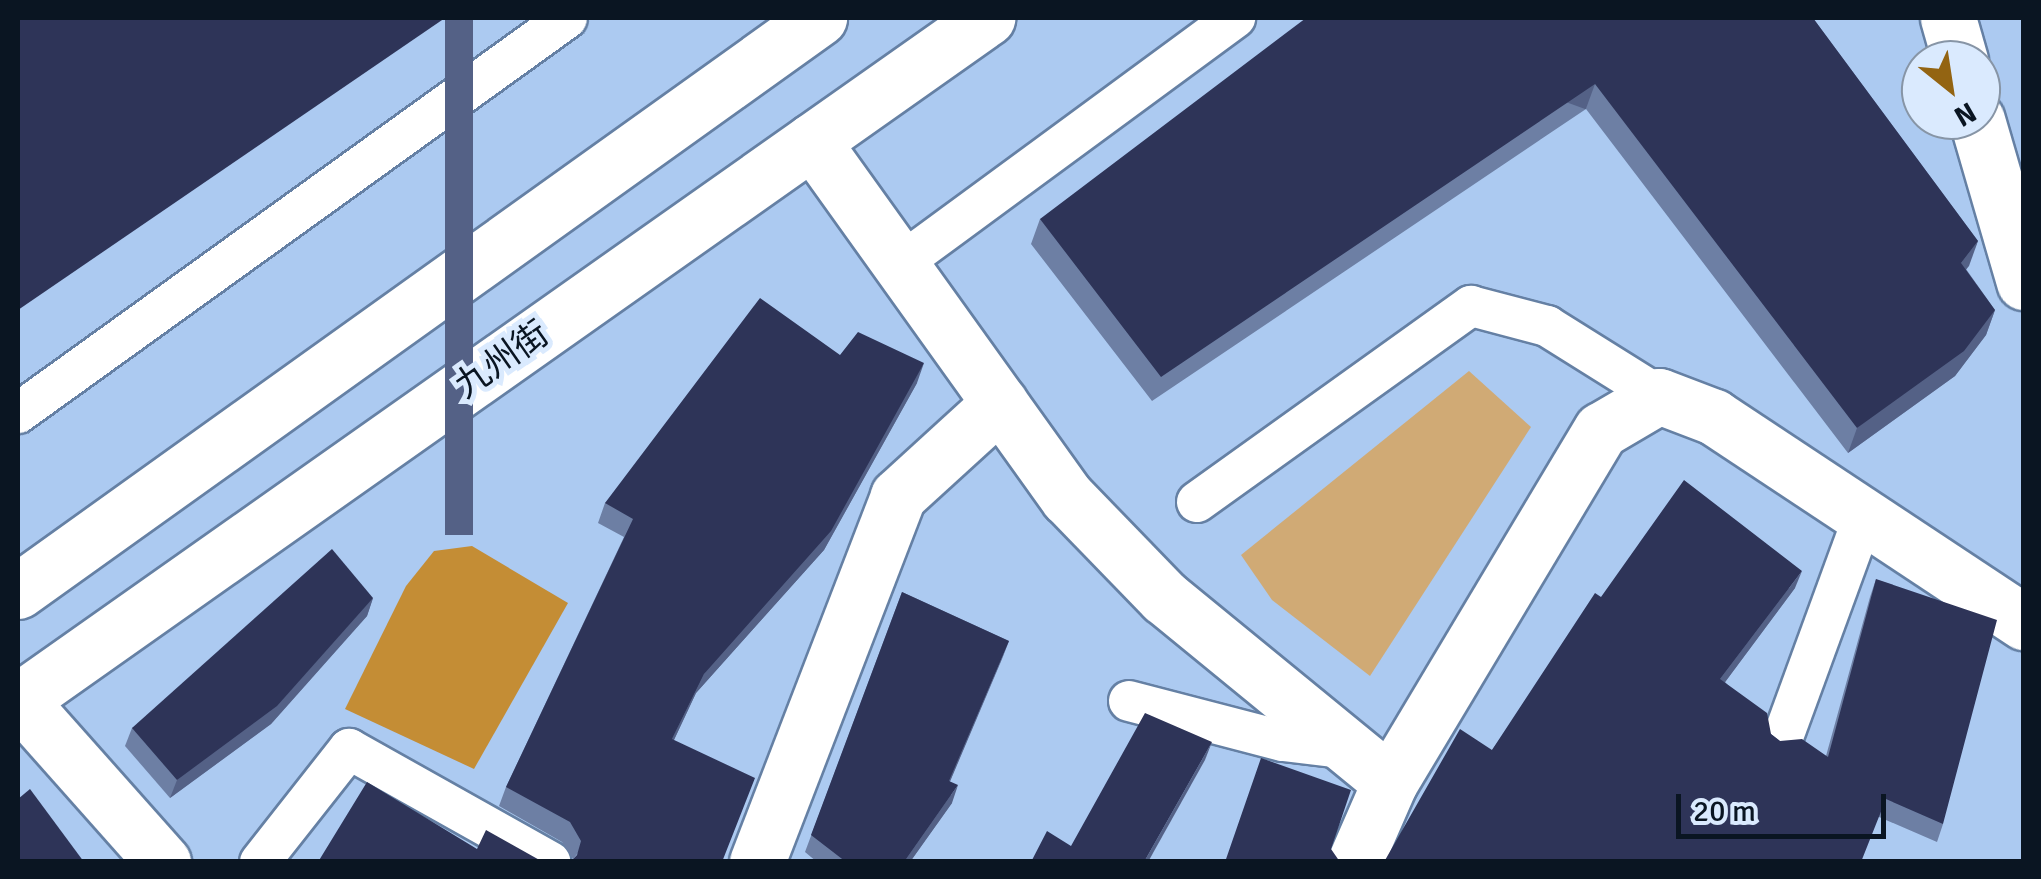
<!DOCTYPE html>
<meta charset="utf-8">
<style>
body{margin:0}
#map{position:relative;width:2041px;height:879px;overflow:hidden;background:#accaf1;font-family:Signika,"Noto Sans SC",sans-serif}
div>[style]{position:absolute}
.green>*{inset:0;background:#d0aa75}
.forest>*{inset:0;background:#c48d35}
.roads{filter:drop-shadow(2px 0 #6580a4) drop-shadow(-2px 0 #6580a4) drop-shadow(0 2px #6580a4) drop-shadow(0 -2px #6580a4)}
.lane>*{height:40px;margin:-20px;padding:0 20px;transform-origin:20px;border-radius:20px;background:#fff}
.street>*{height:55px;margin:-27.5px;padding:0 27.5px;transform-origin:27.5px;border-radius:27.5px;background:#fff}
.secondary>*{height:55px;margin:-27.5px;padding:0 27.5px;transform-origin:27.5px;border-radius:27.5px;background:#fff}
.wall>*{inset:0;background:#6d7fa4}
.shaded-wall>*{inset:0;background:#546186;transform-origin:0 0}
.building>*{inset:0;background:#2e3458}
span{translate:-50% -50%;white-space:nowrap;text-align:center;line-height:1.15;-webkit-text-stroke:10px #daeafe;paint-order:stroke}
.street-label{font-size:35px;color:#0a1522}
.frame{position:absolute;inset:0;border:20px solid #0a1522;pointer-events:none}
.north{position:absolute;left:1901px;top:40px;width:100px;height:100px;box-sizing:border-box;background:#daeafe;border:2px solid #8795a6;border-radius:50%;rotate:150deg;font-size:28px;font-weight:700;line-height:40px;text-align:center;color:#0a1522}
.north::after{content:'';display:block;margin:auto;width:35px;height:45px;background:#936412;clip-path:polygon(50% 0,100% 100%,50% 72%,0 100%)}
.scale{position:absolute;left:1676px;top:794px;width:210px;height:45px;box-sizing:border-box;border:5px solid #0a1522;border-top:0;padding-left:12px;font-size:30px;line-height:35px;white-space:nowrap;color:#0a1522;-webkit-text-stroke:8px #daeafe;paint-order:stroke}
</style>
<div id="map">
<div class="green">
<i style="clip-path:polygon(1469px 371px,1531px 427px,1370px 676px,1272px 600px,1241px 555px)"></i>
</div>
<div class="forest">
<i style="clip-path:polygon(472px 546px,568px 603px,474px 769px,345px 709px,406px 586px,434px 551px)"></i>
</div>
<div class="roads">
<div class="lane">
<i style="left:900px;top:264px;width:416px;rotate:-36.3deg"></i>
<i style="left:18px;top:413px;width:676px;rotate:-35.73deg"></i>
<i style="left:1197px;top:502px;width:337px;rotate:-35.6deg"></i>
<i style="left:1471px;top:306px;width:79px;rotate:14.7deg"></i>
<i style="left:1547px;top:326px;width:132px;rotate:32deg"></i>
<i style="left:1129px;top:701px;width:159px;rotate:14.6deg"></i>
<i style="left:1283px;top:741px;width:67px;rotate:6.8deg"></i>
<i style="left:1783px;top:737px;width:235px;rotate:-69.9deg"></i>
<i style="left:260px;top:862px;width:144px;rotate:-51.8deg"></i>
<i style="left:349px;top:749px;width:231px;rotate:29.3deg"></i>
</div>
<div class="street">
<i style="left:812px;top:141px;width:439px;rotate:54.4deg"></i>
<i style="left:1068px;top:498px;width:138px;rotate:45.9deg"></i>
<i style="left:1164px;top:597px;width:292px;rotate:39.3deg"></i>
<i style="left:19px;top:700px;width:217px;rotate:48.4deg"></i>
<i style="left:757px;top:862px;width:392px;rotate:-68.9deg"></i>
<i style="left:898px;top:496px;width:138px;rotate:-42.4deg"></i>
<i style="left:1355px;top:862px;width:87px;rotate:-66.4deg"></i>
<i style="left:1390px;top:782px;width:410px;rotate:-59.1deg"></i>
<i style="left:1601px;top:430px;width:67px;rotate:-30.4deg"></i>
<i style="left:1659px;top:396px;width:59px;rotate:20.9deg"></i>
<i style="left:1714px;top:417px;width:372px;rotate:33.5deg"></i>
</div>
<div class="secondary">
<i style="left:1948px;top:18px;width:44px;rotate:74.1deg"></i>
<i style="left:1977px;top:120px;width:169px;rotate:73.8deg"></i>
<i style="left:18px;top:591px;width:985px;rotate:-35.58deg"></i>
<i style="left:18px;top:701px;width:1186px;rotate:-35.18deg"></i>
</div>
</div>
<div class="wall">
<i style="clip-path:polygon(1813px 18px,1978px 241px,1966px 269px,1995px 310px,1986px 335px,1955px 376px,1848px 453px,1586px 109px,1152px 401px,1031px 244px,1040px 219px)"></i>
<i style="clip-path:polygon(840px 355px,917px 383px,824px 550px,696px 693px,674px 740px,573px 859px,562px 842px,499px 806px,506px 787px,624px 537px,598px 523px,605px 503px)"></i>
<i style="clip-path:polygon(1876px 579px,1943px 824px,1937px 842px,1879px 817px,1492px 750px,1601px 597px,1795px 588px,1725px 682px,1771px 734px,1780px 741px,1826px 756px,1870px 597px)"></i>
<i style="clip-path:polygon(902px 592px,1009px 641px,950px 781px,952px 803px,910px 862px,817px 862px,805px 852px)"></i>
<i style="clip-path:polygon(373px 598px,367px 616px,271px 724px,170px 798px,125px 746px,132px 728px)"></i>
</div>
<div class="shaded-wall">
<i style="left:445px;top:18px;width:28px;height:517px"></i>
<i style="left:1595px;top:84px;width:27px;height:524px;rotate:110deg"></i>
<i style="clip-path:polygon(1978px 241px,1969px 266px,1952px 287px,1961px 263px)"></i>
<i style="clip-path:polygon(1995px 310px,1986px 335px,1955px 376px,1848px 453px,1857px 428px)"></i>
<i style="clip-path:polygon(924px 363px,917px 383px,824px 550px,696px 693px,665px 759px,672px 739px,704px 674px)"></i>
<i style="clip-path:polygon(1802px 571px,1795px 588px,1714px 697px,1720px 679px)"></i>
<i style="clip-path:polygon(373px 598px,367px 616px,271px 724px,170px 798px,177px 780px)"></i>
<i style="clip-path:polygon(1009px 641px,1002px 659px,943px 798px,949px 781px)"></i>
<i style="clip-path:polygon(1212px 742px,1205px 760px,1148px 862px,1144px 862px)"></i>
<i style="clip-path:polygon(958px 785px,952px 803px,910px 862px,904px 862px)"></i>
</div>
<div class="building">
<i style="clip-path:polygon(18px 18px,445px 18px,18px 310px)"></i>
<i style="clip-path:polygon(1306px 18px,1813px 18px,1978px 241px,1961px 263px,1995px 310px,1964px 351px,1857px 428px,1595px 84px,1161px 377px,1040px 219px)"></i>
<i style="clip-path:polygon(760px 298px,840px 355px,858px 332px,924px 363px,831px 531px,704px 674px,672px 739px,755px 778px,722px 862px,570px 862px,577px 855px,581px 841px,570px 822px,506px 787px,633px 519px,605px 503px)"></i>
<i style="clip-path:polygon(1684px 480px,1802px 571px,1720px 679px,1767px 713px,1771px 734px,1780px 741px,1802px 739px,1828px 757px,1876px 579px,1997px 620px,1943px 824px,1886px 799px,1861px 862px,1384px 862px,1460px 729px,1492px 750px,1595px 593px,1601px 597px)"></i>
<i style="clip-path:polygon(332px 549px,373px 598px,277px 706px,177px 780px,132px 728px)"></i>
<i style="clip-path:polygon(902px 592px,1009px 641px,949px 781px,958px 785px,904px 862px,846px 862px,811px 835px)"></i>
<i style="clip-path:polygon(1145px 713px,1212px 742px,1144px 862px,1031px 862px,1047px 831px,1071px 846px)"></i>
<i style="clip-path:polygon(1261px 758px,1351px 790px,1331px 849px,1340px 862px,1225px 862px)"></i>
<i style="clip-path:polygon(367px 782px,477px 849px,486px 830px,543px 862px,318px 862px)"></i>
<i style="clip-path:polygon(30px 789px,84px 862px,18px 862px,18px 799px)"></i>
</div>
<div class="street-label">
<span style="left:502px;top:360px;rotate:-35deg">九州街</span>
</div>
<div class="frame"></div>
<div class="north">N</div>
<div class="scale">20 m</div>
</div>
